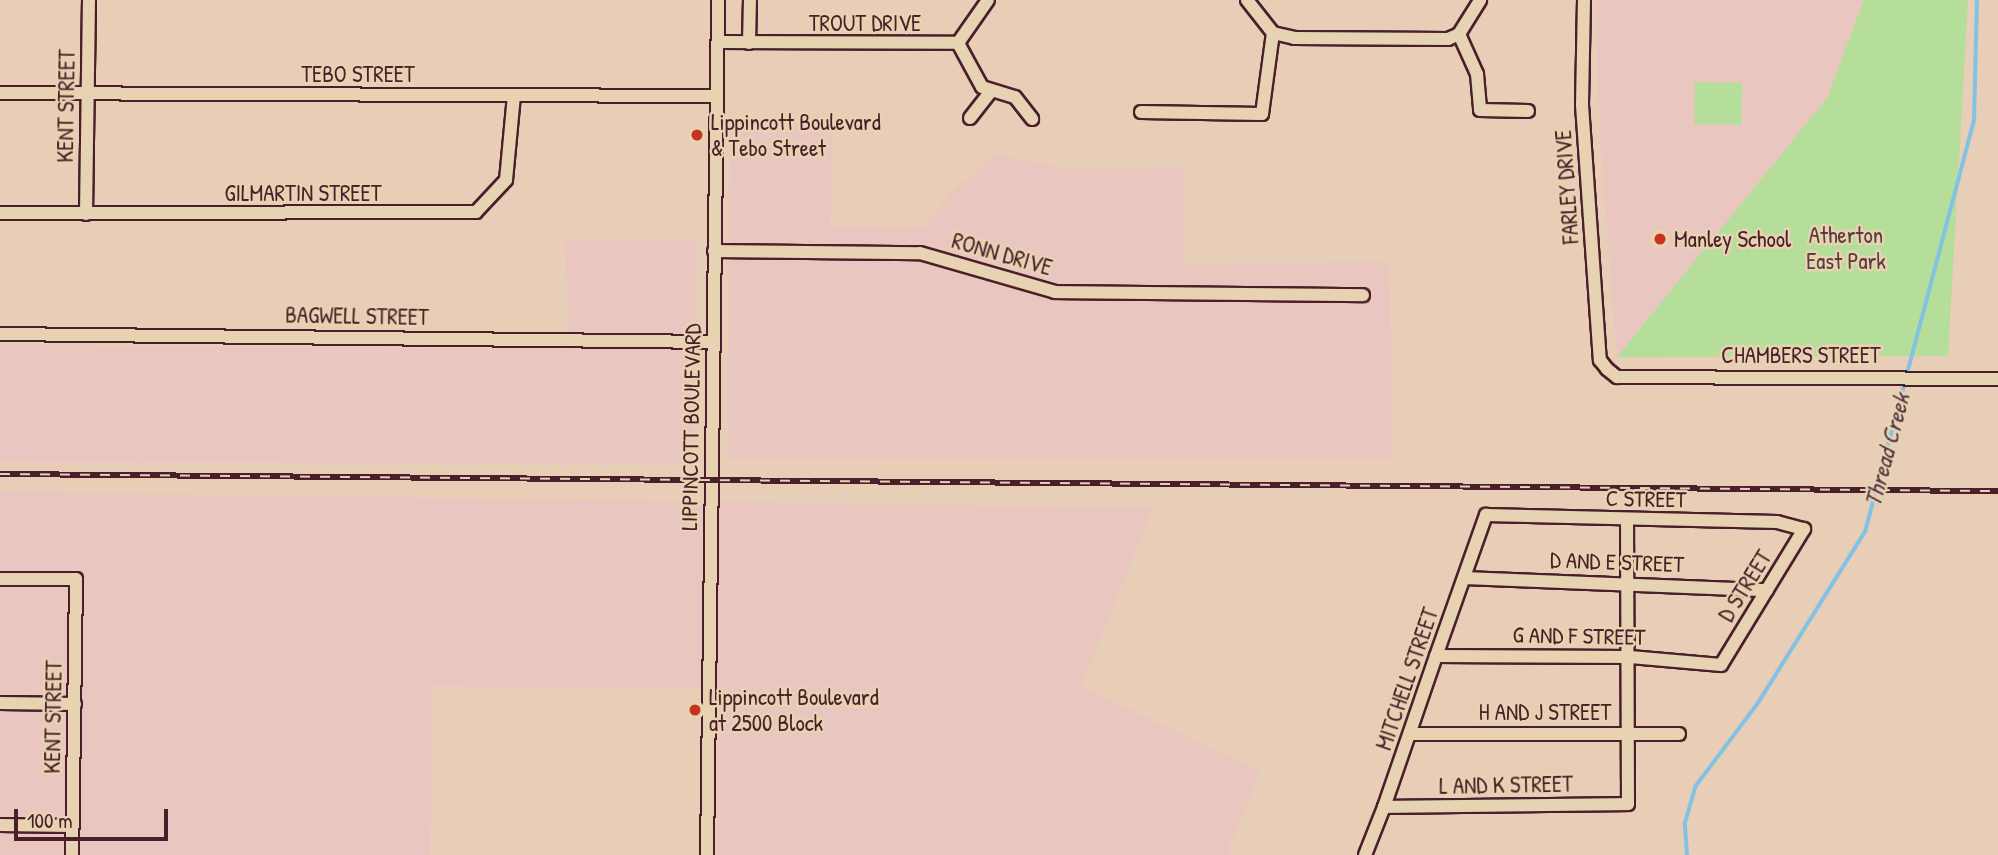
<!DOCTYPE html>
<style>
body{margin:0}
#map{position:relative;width:1998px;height:855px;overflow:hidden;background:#e8cdb7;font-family:"Patrick Hand",sans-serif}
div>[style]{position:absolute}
.built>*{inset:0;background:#e9c6bf}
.green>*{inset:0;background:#b6de9b;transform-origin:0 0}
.stream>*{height:3.5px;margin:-1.75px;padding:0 1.75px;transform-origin:1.75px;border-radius:1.75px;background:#84c2e4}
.roads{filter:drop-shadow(2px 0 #4a1f2b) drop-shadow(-2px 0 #4a1f2b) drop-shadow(0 2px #4a1f2b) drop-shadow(0 -2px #4a1f2b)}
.minor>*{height:12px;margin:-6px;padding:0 6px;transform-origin:6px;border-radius:6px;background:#e7d3b1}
.rail>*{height:6px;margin-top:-3px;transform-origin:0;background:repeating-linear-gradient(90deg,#e7d3b1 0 10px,#4a1f2b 0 20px);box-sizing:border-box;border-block:2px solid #4a1f2b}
.dots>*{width:19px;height:19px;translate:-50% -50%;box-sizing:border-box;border:4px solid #e7d3b1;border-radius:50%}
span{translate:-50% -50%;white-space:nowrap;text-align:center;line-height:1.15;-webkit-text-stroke:5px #e7d3b1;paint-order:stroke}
.street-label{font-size:23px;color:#4a1f2b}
.poi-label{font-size:23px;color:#4a1f2b}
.left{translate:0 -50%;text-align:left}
.park-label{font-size:23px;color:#5a3c3c}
.water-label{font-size:24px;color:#533747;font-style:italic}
.scale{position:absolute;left:14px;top:809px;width:154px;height:32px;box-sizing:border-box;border:4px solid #4a1f2b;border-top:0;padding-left:9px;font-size:21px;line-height:24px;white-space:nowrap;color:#4a1f2b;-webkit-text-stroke:5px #e7d3b1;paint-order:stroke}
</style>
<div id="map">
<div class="built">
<i style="clip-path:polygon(1597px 0,1864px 0,1827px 98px,1617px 357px,1599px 121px)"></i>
<i style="clip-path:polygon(730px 123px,833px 123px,830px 226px,924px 227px,952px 192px,996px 155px,1068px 169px,1184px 167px,1183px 264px,1389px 262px,1393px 459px,728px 459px)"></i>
<i style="clip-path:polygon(697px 239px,693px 463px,0 462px,0 345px,570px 349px,565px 240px)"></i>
<i style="clip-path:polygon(0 492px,1153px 508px,1081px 686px,1260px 772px,1227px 852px,1233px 855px,717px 855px,719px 689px,432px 686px,430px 855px,0 855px)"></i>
</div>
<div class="green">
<i style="clip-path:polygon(1864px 0,1968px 0,1948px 356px,1617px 357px,1827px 98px)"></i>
<i style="left:1695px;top:82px;width:47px;height:42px;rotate:1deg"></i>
</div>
<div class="stream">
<i style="left:1907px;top:374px;width:262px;rotate:-75.2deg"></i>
<i style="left:1974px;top:121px;width:121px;rotate:-88.6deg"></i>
<i style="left:1687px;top:855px;width:32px;rotate:-94deg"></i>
<i style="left:1685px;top:823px;width:37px;rotate:-74deg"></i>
<i style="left:1695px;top:787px;width:105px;rotate:-53.1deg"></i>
<i style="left:1758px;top:703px;width:202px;rotate:-58deg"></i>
<i style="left:1865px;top:532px;width:155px;rotate:-75.1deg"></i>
</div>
<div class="roads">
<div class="minor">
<i style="left:1247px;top:0;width:42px;rotate:51.8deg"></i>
<i style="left:1273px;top:33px;width:22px;rotate:13deg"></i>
<i style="left:1294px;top:38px;width:154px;rotate:0.4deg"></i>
<i style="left:1448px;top:39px;width:12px;rotate:-24deg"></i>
<i style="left:1459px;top:34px;width:40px;rotate:-58deg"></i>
<i style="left:1584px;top:0;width:105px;rotate:91.1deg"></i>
<i style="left:1582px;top:105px;width:256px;rotate:86deg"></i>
<i style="left:1600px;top:360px;width:11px;rotate:52deg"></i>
<i style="left:1607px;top:369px;width:13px;rotate:39deg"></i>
<i style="left:1617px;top:377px;width:381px;rotate:0.3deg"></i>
<i style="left:1459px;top:34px;width:44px;rotate:65.8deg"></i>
<i style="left:1477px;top:74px;width:36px;rotate:85deg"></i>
<i style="left:1480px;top:110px;width:48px;rotate:1.2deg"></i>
<i style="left:718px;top:42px;width:240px;rotate:0.2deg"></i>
<i style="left:958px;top:43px;width:52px;rotate:-55.1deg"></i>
<i style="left:749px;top:43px;width:43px;rotate:-88.7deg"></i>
<i style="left:958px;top:43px;width:50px;rotate:61.4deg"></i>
<i style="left:982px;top:87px;width:34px;rotate:17deg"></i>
<i style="left:1015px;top:97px;width:28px;rotate:52deg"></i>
<i style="left:0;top:93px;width:717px;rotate:0.24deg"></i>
<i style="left:1141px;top:112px;width:121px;rotate:0.9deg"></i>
<i style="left:1262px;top:114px;width:82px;rotate:-82.3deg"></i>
<i style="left:970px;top:118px;width:33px;rotate:-52deg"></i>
<i style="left:0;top:213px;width:476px;rotate:-0.1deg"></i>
<i style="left:476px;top:212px;width:44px;rotate:-46.8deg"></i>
<i style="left:506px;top:180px;width:85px;rotate:-84.6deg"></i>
<i style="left:86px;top:214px;width:214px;rotate:-89.2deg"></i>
<i style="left:714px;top:251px;width:206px;rotate:0.6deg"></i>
<i style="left:920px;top:253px;width:141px;rotate:16.1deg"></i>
<i style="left:1055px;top:292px;width:308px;rotate:0.6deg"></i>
<i style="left:0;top:334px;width:713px;rotate:0.64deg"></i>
<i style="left:1464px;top:578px;width:303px;rotate:2.3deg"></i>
<i style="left:0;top:579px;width:76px"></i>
<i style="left:76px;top:579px;width:276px;rotate:90.8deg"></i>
<i style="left:0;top:703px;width:75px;rotate:0.8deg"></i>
<i style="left:1410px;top:734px;width:269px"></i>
<i style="left:1384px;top:807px;width:244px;rotate:-0.7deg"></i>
<i style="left:1628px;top:804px;width:284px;rotate:-90.2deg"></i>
<i style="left:0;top:825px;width:72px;rotate:0.8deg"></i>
<i style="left:707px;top:855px;width:855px;rotate:-89.26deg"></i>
<i style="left:1365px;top:855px;width:52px;rotate:-68.4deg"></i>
<i style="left:1384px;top:807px;width:160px;rotate:-71deg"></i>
<i style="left:1436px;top:656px;width:150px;rotate:-70.5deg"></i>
<i style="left:1486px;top:515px;width:291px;rotate:1.4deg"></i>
<i style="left:1777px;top:522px;width:28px;rotate:15deg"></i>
<i style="left:1804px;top:529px;width:159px;rotate:121.4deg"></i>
<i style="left:1721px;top:665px;width:91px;rotate:-175deg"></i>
<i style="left:1630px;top:657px;width:194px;rotate:-179.7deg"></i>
</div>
</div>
<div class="rail">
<i style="left:0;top:474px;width:1998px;rotate:0.49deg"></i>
</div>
<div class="dots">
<i style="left:697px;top:135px;background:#c8321e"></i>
<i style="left:1660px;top:239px;background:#c8321e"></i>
<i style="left:695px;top:710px;background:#c8321e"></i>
</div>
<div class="street-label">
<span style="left:865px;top:23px">TROUT DRIVE</span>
<span style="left:358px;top:74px">TEBO STREET</span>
<span style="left:66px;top:106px;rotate:-89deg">KENT STREET</span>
<span style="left:1567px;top:187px;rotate:-94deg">FARLEY DRIVE</span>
<span style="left:303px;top:193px">GILMARTIN STREET</span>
<span style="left:1002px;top:254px;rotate:16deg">RONN DRIVE</span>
<span style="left:357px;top:316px;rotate:1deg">BAGWELL STREET</span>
<span style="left:1801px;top:355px">CHAMBERS STREET</span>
<span style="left:691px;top:427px;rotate:-89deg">LIPPINCOTT BOULEVARD</span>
<span style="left:1646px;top:499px;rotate:1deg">C STREET</span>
<span style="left:1617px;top:562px;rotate:2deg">D AND E STREET</span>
<span style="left:1745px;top:586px;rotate:-58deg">D STREET</span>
<span style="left:1579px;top:636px;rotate:1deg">G AND F STREET</span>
<span style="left:1407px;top:679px;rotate:-71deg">MITCHELL STREET</span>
<span style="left:1545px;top:712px">H AND J STREET</span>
<span style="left:53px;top:717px;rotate:-89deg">KENT STREET</span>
<span style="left:1506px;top:785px;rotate:-1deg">L AND K STREET</span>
</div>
<div class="poi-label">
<span class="left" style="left:711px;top:135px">Lippincott Boulevard<br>&amp; Tebo Street</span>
<span class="left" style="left:1674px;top:239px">Manley School</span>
<span class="left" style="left:709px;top:710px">Lippincott Boulevard<br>at 2500 Block</span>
</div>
<div class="park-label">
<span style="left:1846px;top:248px">Atherton<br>East Park</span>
</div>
<div class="water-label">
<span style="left:1887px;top:450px;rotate:-75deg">Thread Creek</span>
</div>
<div class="scale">100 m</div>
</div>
